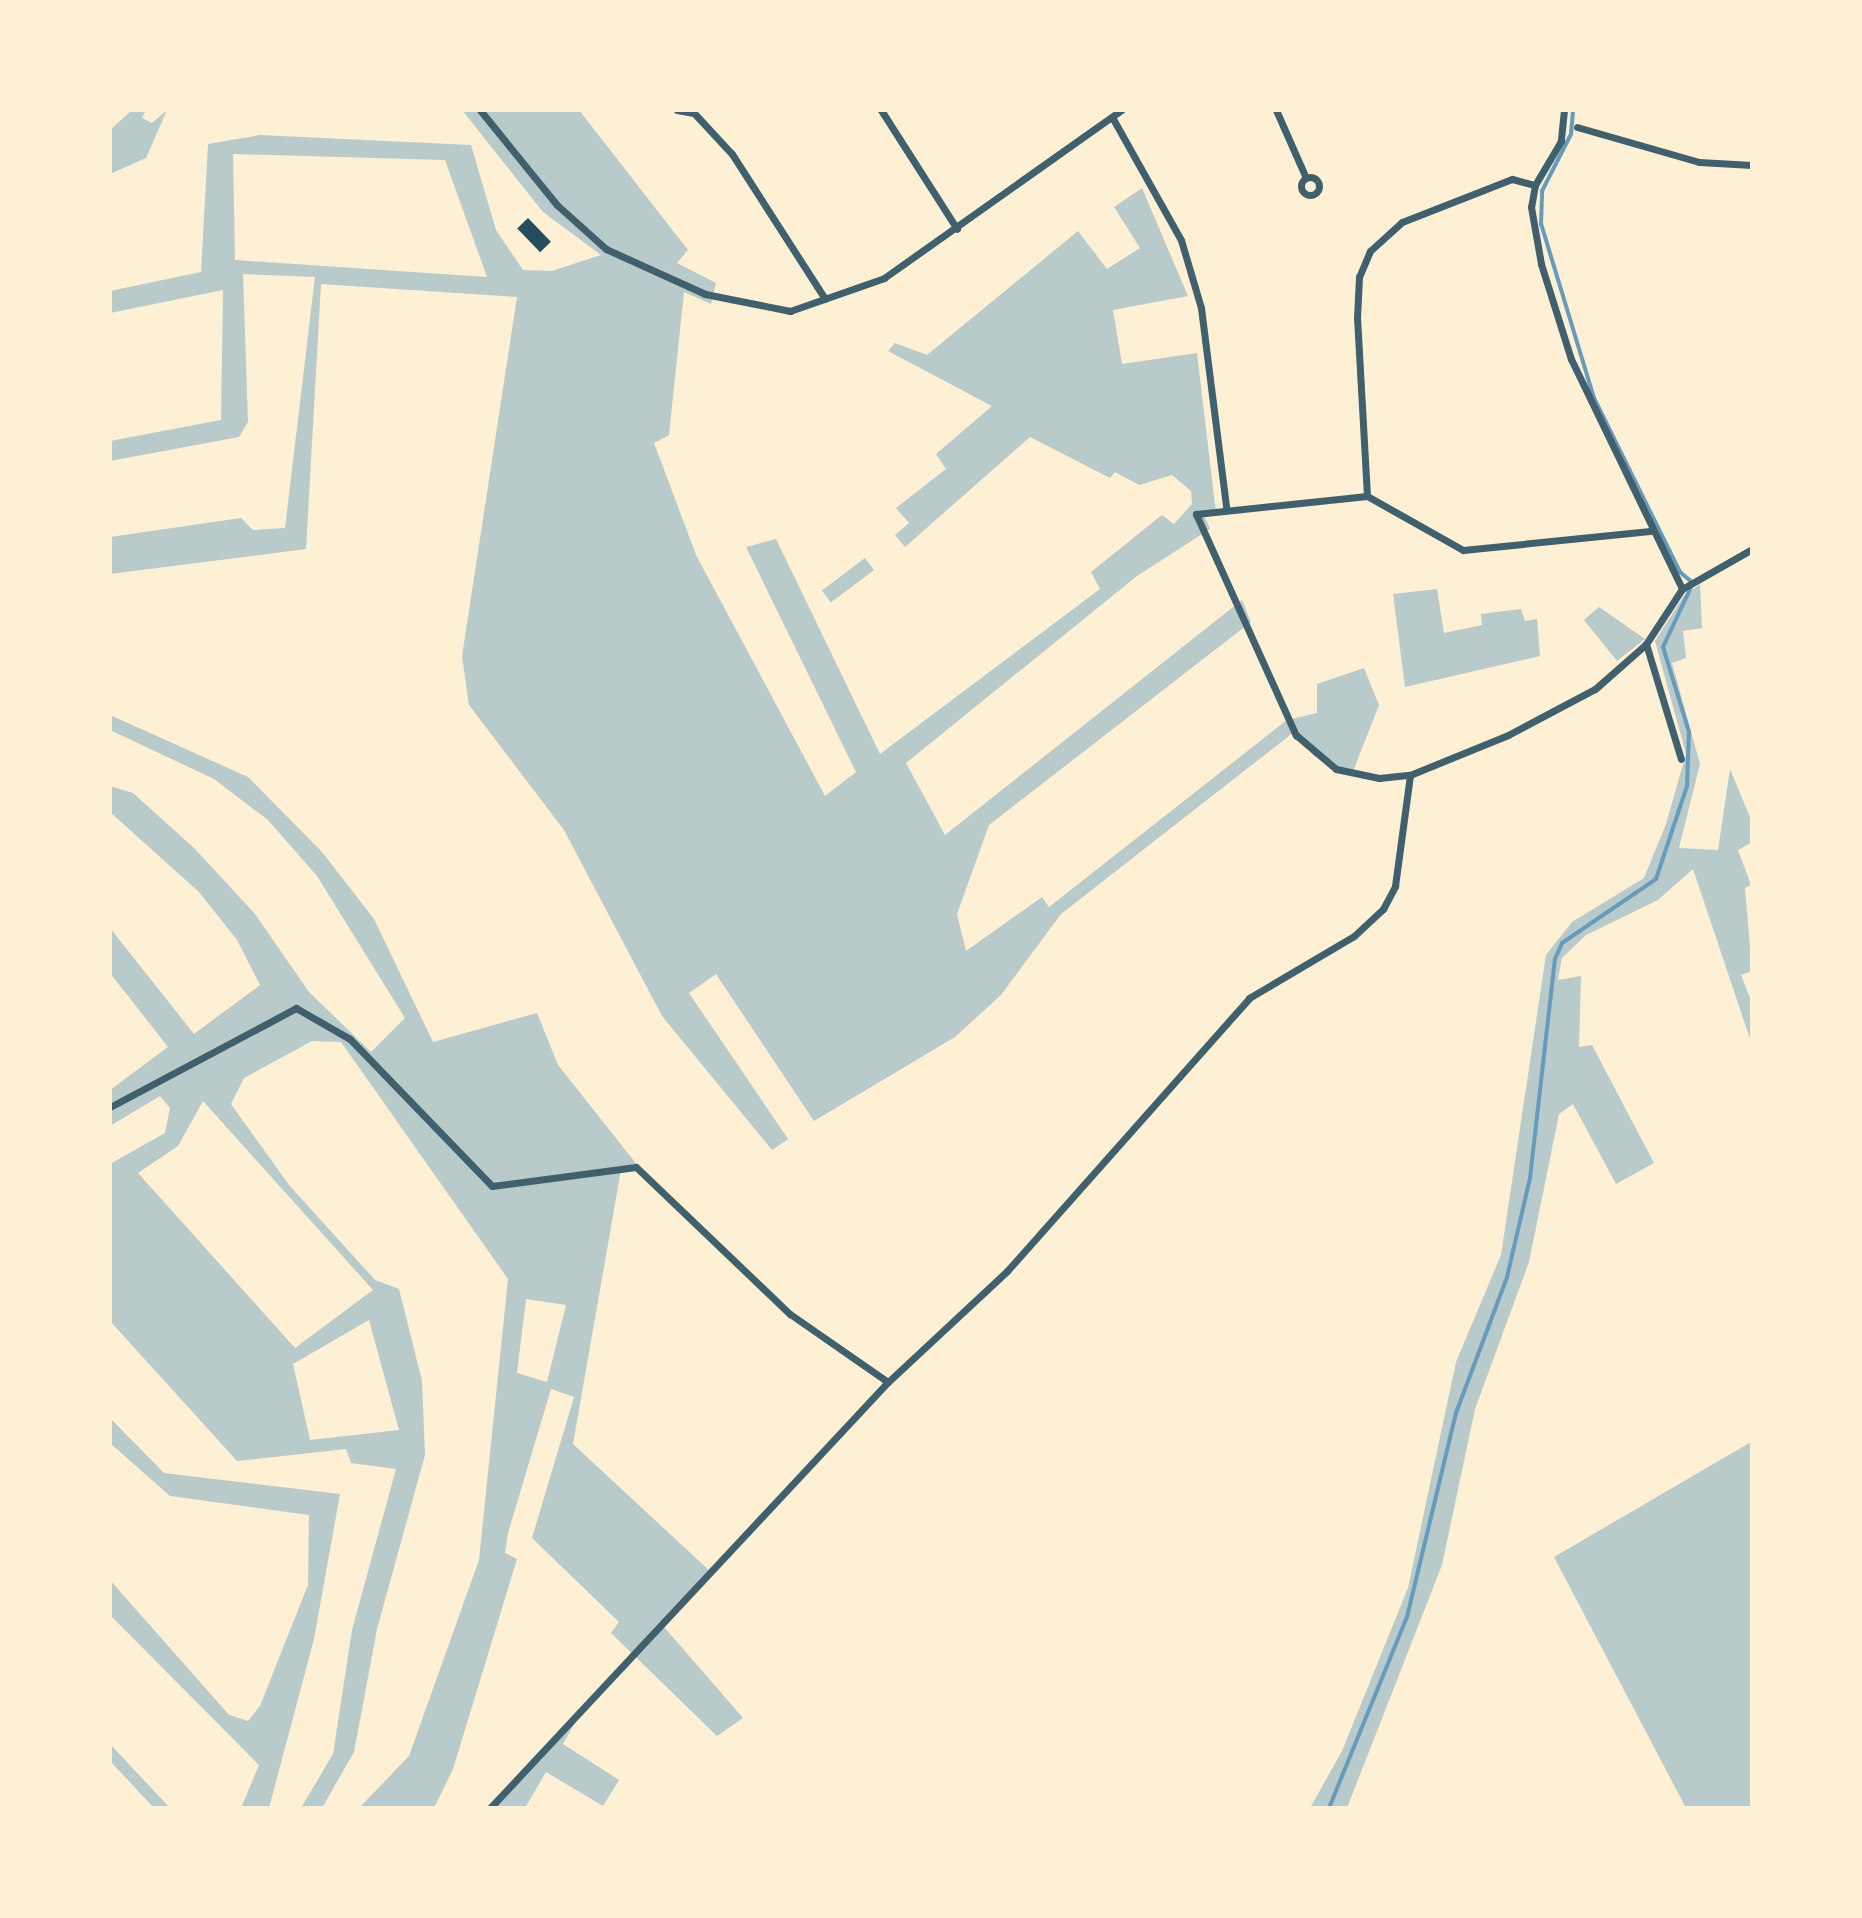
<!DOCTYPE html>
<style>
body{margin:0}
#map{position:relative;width:1862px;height:1918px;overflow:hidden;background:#fdf0d5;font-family:"Public Sans",sans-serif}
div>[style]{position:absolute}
.green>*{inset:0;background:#b9caca;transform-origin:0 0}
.stream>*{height:4px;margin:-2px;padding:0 2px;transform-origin:2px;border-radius:2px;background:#669bbc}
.building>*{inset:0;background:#264d5e;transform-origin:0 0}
.minor>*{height:7px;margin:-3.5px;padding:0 3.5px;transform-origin:3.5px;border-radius:3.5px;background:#3f606c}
.minor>.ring{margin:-3.5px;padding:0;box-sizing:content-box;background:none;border:7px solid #3f606c;border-radius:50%}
span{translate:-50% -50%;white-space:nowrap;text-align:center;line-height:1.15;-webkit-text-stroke:6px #fdf0d5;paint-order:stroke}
.frame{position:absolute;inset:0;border:112px solid #fdf0d5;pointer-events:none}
</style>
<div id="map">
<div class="green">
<i style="clip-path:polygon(132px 110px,146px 110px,142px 118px,152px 123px,167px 110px,146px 158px,110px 174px,110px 130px)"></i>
<i style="clip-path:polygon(evenodd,462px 110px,579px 110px,688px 250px,677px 263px,716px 283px,711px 304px,684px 292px,669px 435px,654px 443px,696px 555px,825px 796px,856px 772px,746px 547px,776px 539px,880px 754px,1100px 589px,1091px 572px,1162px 515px,1174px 524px,1192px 504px,1191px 491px,1172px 475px,1139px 485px,1115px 472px,1110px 478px,1030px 437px,905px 547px,895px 535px,909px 523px,896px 508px,946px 469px,936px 454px,992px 406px,888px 351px,895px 343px,927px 355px,1078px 231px,1107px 269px,1140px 248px,1114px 207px,1142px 188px,1188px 296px,1113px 310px,1122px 364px,1197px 353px,1216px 513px,1205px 517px,1210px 529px,1137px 576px,906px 763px,945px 835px,1242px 600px,1251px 622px,989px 825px,957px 914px,966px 951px,1042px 897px,1049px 907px,1287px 720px,1317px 713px,1317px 684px,1364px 668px,1379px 705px,1352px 774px,1314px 756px,1294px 732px,1061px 914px,1001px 995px,955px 1037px,814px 1121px,716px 974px,689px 993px,788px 1139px,772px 1150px,662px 1016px,564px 830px,469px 705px,462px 656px,517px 297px,321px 284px,306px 549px,110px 574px,110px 537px,241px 518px,253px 530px,285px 528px,315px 277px,243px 274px,248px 422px,239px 437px,110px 461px,110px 441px,221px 420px,223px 290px,110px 313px,110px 291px,201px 272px,208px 144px,260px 135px,471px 145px,496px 230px,523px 270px,552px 271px,601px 255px,543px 212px,462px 110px,233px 154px,445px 160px,487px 277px,235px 260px,233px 154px)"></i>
<i style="left:865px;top:558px;width:15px;height:54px;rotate:53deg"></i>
<i style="clip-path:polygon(1700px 584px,1702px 628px,1683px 631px,1686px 658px,1672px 663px,1700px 764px,1679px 848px,1718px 850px,1730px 769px,1752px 822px,1752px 842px,1738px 850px,1751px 885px,1745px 888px,1752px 971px,1741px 975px,1752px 1003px,1752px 1045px,1693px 869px,1658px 900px,1586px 935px,1562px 958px,1558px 980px,1581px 976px,1579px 1047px,1592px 1045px,1654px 1163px,1616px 1184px,1573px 1104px,1559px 1114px,1529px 1262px,1475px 1409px,1442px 1565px,1347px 1808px,1310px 1808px,1342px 1751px,1408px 1588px,1456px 1362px,1501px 1255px,1546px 955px,1572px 922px,1644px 878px,1666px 824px,1686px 754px,1655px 641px,1683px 597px)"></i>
<i style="clip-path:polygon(1437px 589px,1444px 633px,1482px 625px,1481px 614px,1521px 609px,1525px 621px,1537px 619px,1540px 656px,1405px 687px,1393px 594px)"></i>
<i style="clip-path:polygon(1599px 607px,1645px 639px,1617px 661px,1584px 620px)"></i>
<i style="clip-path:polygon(evenodd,110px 715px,248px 777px,322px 852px,374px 919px,433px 1042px,537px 1013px,558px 1065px,638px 1166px,621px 1170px,573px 1444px,712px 1573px,664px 1627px,743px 1718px,717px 1736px,611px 1633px,619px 1622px,532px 1538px,574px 1397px,551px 1389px,508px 1533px,505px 1553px,517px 1559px,453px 1769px,434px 1808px,359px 1808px,409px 1756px,479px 1560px,508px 1279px,341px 1042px,312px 1041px,244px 1078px,231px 1104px,289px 1185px,375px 1280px,399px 1289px,422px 1381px,425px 1455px,377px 1629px,354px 1752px,322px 1808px,301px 1808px,333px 1754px,352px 1630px,396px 1469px,351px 1463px,346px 1449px,237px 1461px,110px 1321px,110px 1164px,165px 1133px,170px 1108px,160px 1096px,110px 1126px,110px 1090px,168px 1047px,110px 973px,110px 928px,194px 1034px,260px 985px,237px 940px,199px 892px,110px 812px,110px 786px,133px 793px,195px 849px,255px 914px,309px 992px,371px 1052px,405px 1018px,317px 876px,268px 820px,214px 779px,110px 730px,110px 715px,203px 1101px,373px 1290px,295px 1348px,138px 1173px,178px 1146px,203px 1101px,110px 715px,526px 1299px,566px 1305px,547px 1382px,517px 1373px,526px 1299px,110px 715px,369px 1320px,399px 1430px,310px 1440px,293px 1364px,369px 1320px)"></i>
<i style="clip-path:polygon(110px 1418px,164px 1473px,340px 1494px,314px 1639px,269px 1808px,241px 1808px,259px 1765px,110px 1615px,110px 1580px,229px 1715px,248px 1721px,260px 1706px,308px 1585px,309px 1515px,170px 1496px,110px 1443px)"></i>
<i style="clip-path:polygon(1751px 1442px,1752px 1808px,1686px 1808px,1554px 1557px)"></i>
<i style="clip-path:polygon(582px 1710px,563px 1744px,619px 1780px,603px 1806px,546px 1772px,525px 1808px,490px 1808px)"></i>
<i style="clip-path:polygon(110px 1744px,170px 1808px,154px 1808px,110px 1761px)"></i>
</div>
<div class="stream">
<i style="left:1329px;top:1808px;width:206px;rotate:-67.8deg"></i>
<i style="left:1407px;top:1617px;width:210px;rotate:-76.5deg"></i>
<i style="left:1456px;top:1413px;width:145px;rotate:-69.4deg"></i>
<i style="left:1507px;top:1277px;width:102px;rotate:-76.9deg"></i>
<i style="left:1530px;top:1178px;width:220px;rotate:-83.5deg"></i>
<i style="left:1555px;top:959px;width:17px;rotate:-66deg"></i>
<i style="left:1562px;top:943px;width:114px;rotate:-34.2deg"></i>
<i style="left:1656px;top:879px;width:98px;rotate:-71.6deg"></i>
<i style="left:1687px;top:786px;width:54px;rotate:-87.9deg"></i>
<i style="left:1689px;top:732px;width:89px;rotate:-107deg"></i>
<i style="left:1663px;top:647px;width:71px;rotate:-64.9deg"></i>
<i style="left:1693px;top:583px;width:17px;rotate:-140deg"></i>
<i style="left:1680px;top:572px;width:194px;rotate:-116.3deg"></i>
<i style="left:1594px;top:398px;width:182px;rotate:-106.9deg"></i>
<i style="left:1541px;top:224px;width:33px;rotate:-88deg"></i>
<i style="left:1542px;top:191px;width:64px;rotate:-63deg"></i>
<i style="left:1571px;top:134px;width:24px;rotate:-85deg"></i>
</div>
<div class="building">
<i style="left:528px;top:218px;width:33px;height:15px;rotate:46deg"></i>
</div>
<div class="minor">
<i style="left:480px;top:110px;width:122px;rotate:51deg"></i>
<i style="left:557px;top:205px;width:66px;rotate:41.9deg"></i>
<i style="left:606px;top:249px;width:109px;rotate:24.4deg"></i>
<i style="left:705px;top:294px;width:87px;rotate:11.3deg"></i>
<i style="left:790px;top:311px;width:100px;rotate:-19.3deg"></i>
<i style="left:884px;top:278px;width:291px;rotate:-35.3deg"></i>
<i style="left:677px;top:110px;width:17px;rotate:10deg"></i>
<i style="left:694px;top:113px;width:56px;rotate:47.2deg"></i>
<i style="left:732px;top:154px;width:172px;rotate:57.3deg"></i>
<i style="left:881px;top:110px;width:141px;rotate:57.4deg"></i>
<i style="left:1276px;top:110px;width:74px;rotate:66.2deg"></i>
<i style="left:1564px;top:110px;width:31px;rotate:96deg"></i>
<i style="left:1561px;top:141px;width:51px;rotate:120.6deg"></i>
<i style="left:1535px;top:185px;width:22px;rotate:100deg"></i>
<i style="left:1531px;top:207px;width:58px;rotate:80deg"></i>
<i style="left:1541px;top:264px;width:100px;rotate:72.5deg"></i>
<i style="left:1571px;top:359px;width:255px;rotate:64.2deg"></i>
<i style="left:1112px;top:117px;width:141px;rotate:60.7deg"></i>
<i style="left:1181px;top:240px;width:71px;rotate:73.6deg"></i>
<i style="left:1201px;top:308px;width:201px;rotate:82.8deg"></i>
<i style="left:1577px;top:127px;width:127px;rotate:16deg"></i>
<i style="left:1699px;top:162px;width:53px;rotate:3.2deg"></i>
<i class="ring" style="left:1301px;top:177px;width:11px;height:11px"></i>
<i style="left:1367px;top:496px;width:178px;rotate:-93.2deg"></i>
<i style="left:1357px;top:318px;width:41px;rotate:-87.2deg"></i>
<i style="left:1359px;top:277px;width:28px;rotate:-67deg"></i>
<i style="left:1370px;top:251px;width:43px;rotate:-42.2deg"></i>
<i style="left:1402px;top:222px;width:118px;rotate:-21.4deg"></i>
<i style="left:1512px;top:179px;width:24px;rotate:15deg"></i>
<i style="left:1650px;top:531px;width:188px;rotate:174.2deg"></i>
<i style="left:1463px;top:550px;width:110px;rotate:-150.6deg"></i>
<i style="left:1367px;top:496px;width:172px;rotate:174deg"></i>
<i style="left:1196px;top:514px;width:243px;rotate:65.7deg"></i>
<i style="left:1296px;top:735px;width:52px;rotate:40.4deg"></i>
<i style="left:1336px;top:769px;width:44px;rotate:11.8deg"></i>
<i style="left:1379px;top:778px;width:31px;rotate:-6deg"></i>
<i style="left:1410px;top:775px;width:106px;rotate:-22.2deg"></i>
<i style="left:1508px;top:735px;width:98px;rotate:-27.9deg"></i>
<i style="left:1595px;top:689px;width:68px;rotate:-41.4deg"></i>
<i style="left:1646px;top:644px;width:66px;rotate:-56.8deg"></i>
<i style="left:1682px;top:589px;width:81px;rotate:-29.7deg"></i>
<i style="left:1646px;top:644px;width:120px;rotate:73.1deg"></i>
<i style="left:110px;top:1107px;width:211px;rotate:-28deg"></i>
<i style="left:296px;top:1008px;width:62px;rotate:29.9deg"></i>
<i style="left:350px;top:1039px;width:204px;rotate:46deg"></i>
<i style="left:492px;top:1186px;width:145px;rotate:-7.5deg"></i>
<i style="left:636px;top:1167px;width:213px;rotate:43.7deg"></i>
<i style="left:790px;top:1314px;width:119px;rotate:34.8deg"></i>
<i style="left:490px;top:1808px;width:583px;rotate:-46.95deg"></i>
<i style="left:888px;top:1382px;width:163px;rotate:-43deg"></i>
<i style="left:1007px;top:1271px;width:365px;rotate:-48.4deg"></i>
<i style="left:1249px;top:998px;width:122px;rotate:-30.6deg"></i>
<i style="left:1354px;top:936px;width:40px;rotate:-43deg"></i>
<i style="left:1383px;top:909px;width:26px;rotate:-62deg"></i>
<i style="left:1395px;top:886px;width:112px;rotate:-82.3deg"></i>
</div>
<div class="frame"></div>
</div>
